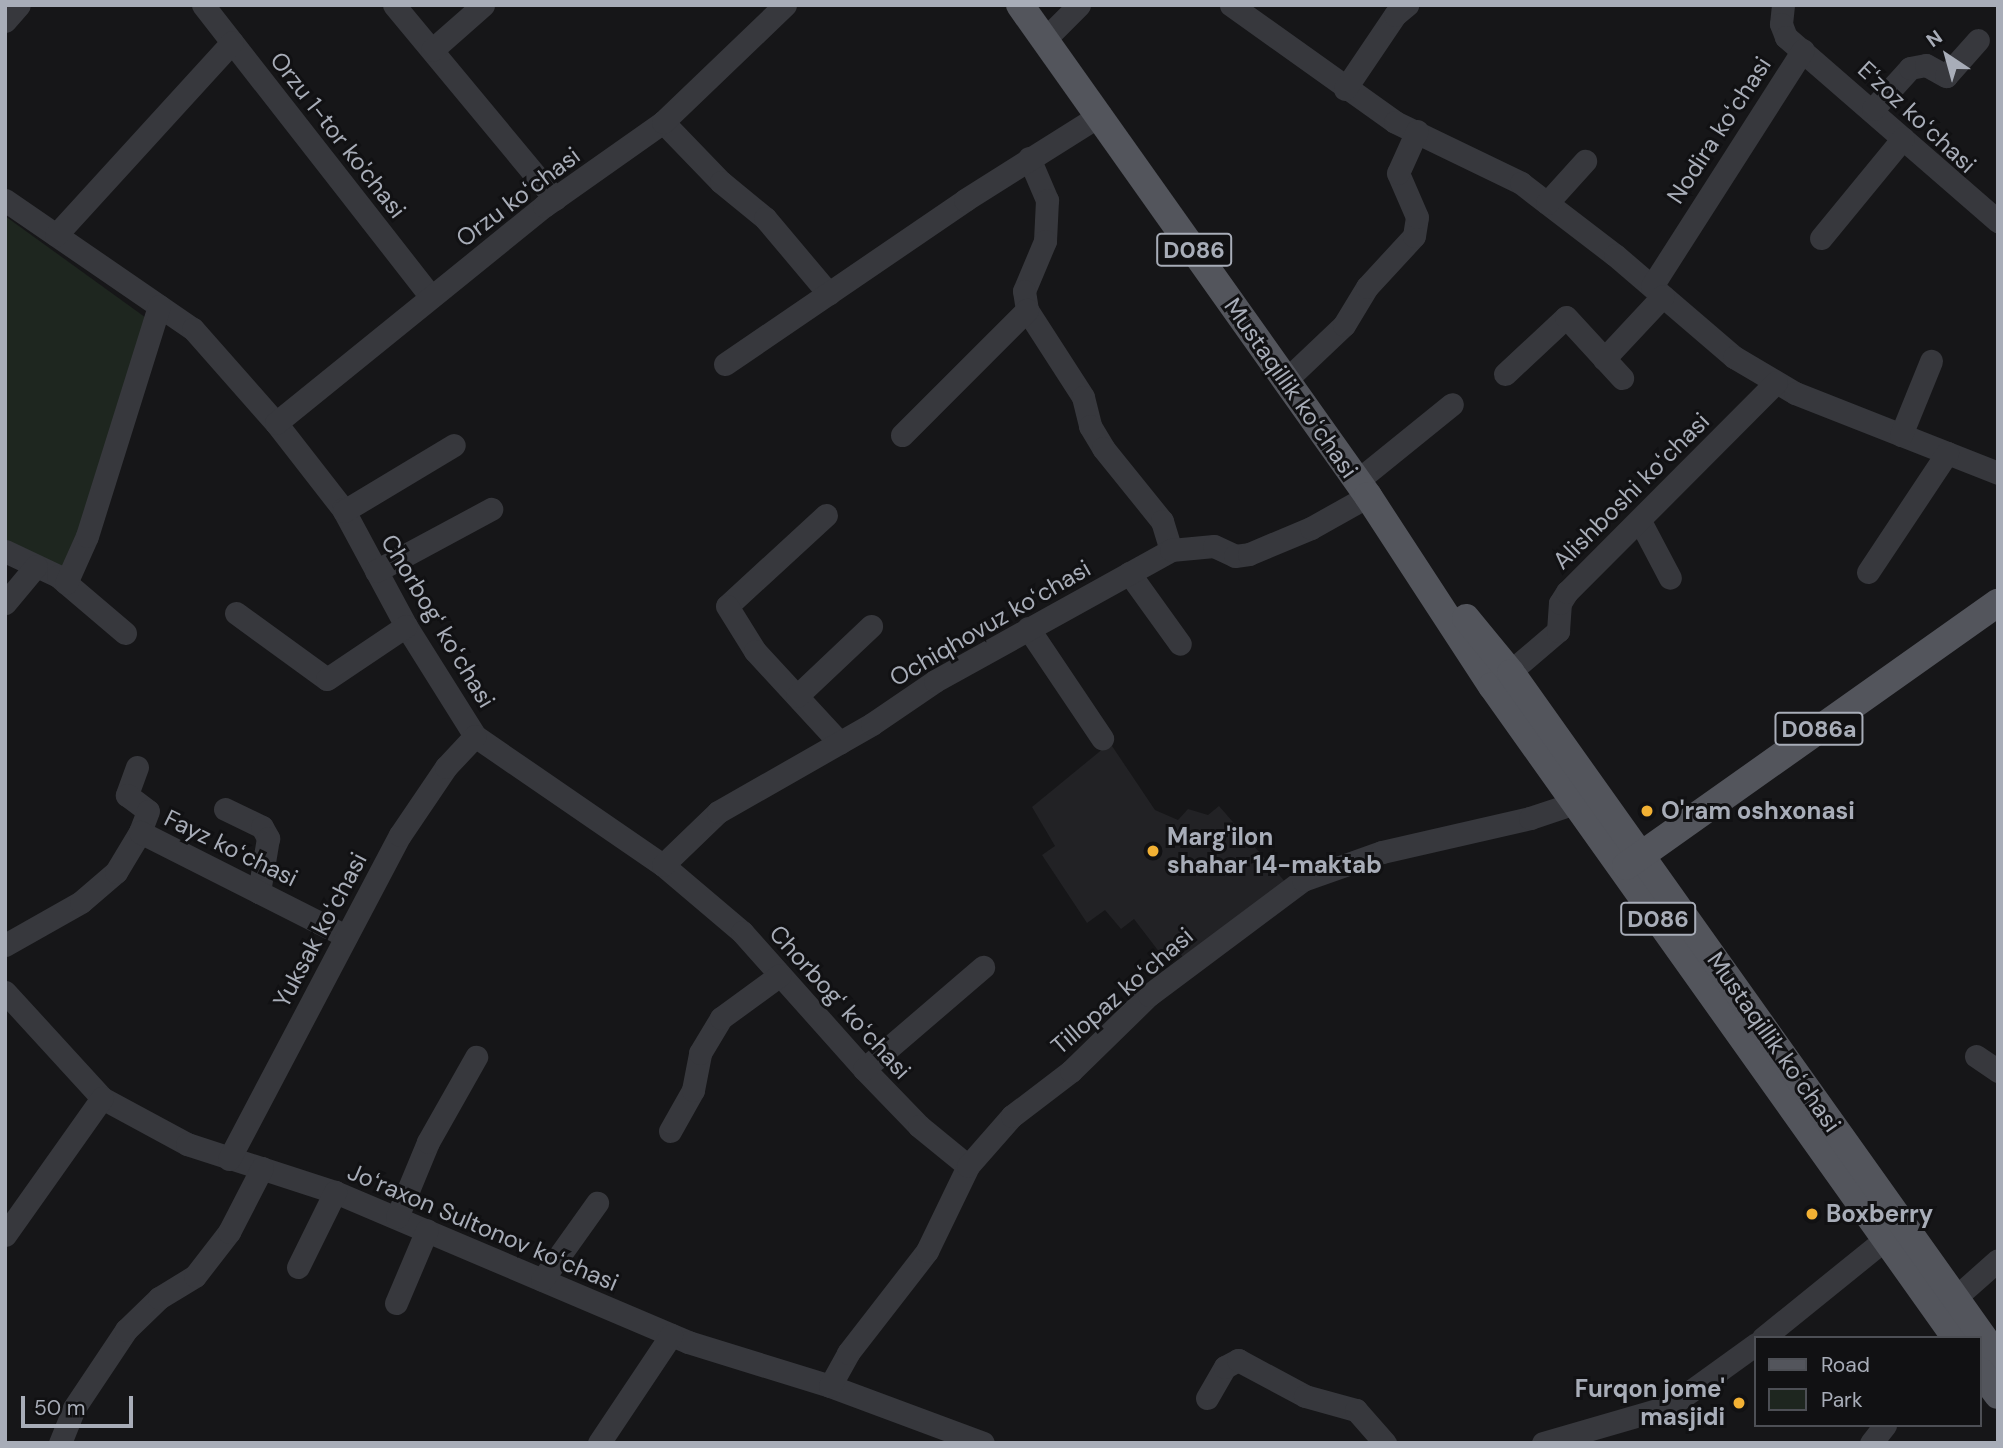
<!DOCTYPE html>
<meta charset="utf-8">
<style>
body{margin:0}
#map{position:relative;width:2003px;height:1448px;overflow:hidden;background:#161618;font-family:"DM Sans",sans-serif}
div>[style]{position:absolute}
.built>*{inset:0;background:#222225}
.green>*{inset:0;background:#1e261f}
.minor>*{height:23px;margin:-11.5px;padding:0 11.5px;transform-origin:11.5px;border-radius:11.5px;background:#37383d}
.major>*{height:28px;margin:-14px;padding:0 14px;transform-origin:14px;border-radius:14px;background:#53555c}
.dots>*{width:19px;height:19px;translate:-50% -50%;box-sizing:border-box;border:4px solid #111113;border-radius:50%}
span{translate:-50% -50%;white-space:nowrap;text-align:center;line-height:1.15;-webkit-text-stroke:6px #111113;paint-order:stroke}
.shield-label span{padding:2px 5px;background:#111113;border:2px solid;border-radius:5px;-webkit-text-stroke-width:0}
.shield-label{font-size:23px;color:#a8adb8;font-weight:700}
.street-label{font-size:24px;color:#a8adb8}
.poi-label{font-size:24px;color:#a8adb8;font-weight:700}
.left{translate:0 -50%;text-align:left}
.right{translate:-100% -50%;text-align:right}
.frame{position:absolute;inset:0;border:7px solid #a8adb8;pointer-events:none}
.legend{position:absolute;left:1754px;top:1336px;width:228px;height:91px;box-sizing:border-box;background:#111113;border:2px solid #4d4f55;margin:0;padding:9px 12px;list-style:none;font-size:21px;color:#a8adb8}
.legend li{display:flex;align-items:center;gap:14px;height:35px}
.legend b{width:35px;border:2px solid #4d4f55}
.north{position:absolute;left:1912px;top:21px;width:70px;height:70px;-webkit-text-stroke:5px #111113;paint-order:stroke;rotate:324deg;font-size:19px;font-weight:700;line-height:28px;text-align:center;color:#a8adb8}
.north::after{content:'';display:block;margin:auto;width:24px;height:32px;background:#a8adb8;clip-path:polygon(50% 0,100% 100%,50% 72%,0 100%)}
.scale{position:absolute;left:21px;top:1396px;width:112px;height:32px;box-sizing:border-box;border:4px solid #a8adb8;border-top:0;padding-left:9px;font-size:21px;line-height:24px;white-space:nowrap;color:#a8adb8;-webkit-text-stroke:5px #111113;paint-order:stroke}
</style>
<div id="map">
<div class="built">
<i style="clip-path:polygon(1110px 743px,1155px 810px,1178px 820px,1188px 809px,1208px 815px,1219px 806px,1287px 884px,1188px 964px,1173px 944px,1160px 953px,1134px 919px,1121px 929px,1105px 910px,1087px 923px,1042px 855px,1055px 846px,1032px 807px)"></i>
</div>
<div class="green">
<i style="clip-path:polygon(5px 216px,149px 320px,66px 574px,5px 543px)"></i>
</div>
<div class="minor">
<i style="left:203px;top:5px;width:370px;rotate:52deg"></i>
<i style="left:394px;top:5px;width:252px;rotate:50.3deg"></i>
<i style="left:1231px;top:5px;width:201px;rotate:35.5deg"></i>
<i style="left:1395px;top:122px;width:140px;rotate:25.8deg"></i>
<i style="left:1521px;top:183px;width:118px;rotate:37.5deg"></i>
<i style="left:1615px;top:255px;width:157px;rotate:40.6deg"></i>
<i style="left:1734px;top:357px;width:71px;rotate:30.5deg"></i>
<i style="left:1795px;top:393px;width:218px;rotate:21.5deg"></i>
<i style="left:1783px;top:5px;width:19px;rotate:96deg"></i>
<i style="left:1781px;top:24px;width:14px;rotate:69deg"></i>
<i style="left:1786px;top:37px;width:281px;rotate:41deg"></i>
<i style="left:5px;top:21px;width:21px;rotate:-49deg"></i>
<i style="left:1045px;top:39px;width:48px;rotate:-45deg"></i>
<i style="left:432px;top:50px;width:68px;rotate:-41.4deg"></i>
<i style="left:1345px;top:89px;width:89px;rotate:-56deg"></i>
<i style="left:1395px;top:15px;width:16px;rotate:-40deg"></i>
<i style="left:1873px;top:109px;width:55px;rotate:-47.9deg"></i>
<i style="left:1910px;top:68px;width:16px;rotate:-11deg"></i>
<i style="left:1926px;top:65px;width:23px;rotate:29deg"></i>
<i style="left:1946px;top:76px;width:48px;rotate:-48.4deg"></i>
<i style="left:663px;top:122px;width:83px;rotate:46deg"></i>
<i style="left:721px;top:182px;width:57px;rotate:39.3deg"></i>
<i style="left:765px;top:218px;width:99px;rotate:49.9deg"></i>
<i style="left:1029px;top:158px;width:46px;rotate:66.8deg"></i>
<i style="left:1047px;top:200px;width:41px;rotate:92.8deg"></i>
<i style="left:1045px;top:241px;width:54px;rotate:112.8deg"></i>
<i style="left:1024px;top:291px;width:19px;rotate:81deg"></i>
<i style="left:1027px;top:310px;width:103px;rotate:57.2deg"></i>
<i style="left:1083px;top:397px;width:30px;rotate:76deg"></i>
<i style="left:1090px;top:426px;width:26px;rotate:59deg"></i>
<i style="left:1103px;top:448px;width:94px;rotate:51.1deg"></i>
<i style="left:1162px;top:521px;width:30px;rotate:73deg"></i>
<i style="left:5px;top:200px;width:228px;rotate:34.5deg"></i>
<i style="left:193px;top:329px;width:125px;rotate:48.6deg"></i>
<i style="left:276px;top:423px;width:109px;rotate:52.1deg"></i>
<i style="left:343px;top:509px;width:133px;rotate:61.7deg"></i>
<i style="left:406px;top:626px;width:130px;rotate:57.9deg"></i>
<i style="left:475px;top:736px;width:228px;rotate:34.5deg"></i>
<i style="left:663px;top:865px;width:104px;rotate:40.3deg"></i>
<i style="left:742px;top:932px;width:183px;rotate:48.3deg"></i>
<i style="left:864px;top:1069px;width:79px;rotate:46deg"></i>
<i style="left:919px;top:1126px;width:63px;rotate:39.2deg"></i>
<i style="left:1547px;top:203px;width:57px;rotate:-47.9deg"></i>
<i style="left:56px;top:235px;width:261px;rotate:-47.6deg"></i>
<i style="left:1821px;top:238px;width:129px;rotate:-50.6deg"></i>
<i style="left:1652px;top:286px;width:280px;rotate:-57.4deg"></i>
<i style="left:1604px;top:359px;width:86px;rotate:-46.9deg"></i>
<i style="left:725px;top:364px;width:291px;rotate:-34.3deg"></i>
<i style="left:965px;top:200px;width:160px;rotate:-32.2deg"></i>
<i style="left:1505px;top:374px;width:83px;rotate:-43.1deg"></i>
<i style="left:1566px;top:317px;width:83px;rotate:47.4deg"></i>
<i style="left:1285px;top:381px;width:81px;rotate:-43.5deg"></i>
<i style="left:1344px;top:325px;width:44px;rotate:-58.8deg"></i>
<i style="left:1367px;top:287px;width:69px;rotate:-47.3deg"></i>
<i style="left:1414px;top:236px;width:19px;rotate:-81deg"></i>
<i style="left:1417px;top:217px;width:48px;rotate:-113.4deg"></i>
<i style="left:1398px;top:173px;width:46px;rotate:-65.7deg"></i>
<i style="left:276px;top:423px;width:345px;rotate:-39deg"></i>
<i style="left:544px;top:206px;width:146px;rotate:-35.2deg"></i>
<i style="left:663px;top:122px;width:169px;rotate:-43.8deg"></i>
<i style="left:902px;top:435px;width:177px;rotate:-45deg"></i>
<i style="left:1901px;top:435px;width:80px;rotate:-67.9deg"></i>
<i style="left:1357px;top:481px;width:122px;rotate:-39deg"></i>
<i style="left:344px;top:511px;width:128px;rotate:-31deg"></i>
<i style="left:826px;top:515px;width:134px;rotate:137.4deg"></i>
<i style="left:727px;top:606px;width:53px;rotate:58.1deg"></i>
<i style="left:755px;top:651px;width:125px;rotate:47.3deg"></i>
<i style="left:1640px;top:521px;width:64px;rotate:62.2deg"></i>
<i style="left:5px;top:551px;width:59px;rotate:25.3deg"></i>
<i style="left:58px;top:576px;width:88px;rotate:40.4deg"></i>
<i style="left:376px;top:571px;width:131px;rotate:-28.3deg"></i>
<i style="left:1868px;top:572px;width:143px;rotate:-56.4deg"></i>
<i style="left:1129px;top:573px;width:87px;rotate:54.3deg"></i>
<i style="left:66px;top:583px;width:51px;rotate:-65.9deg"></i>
<i style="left:87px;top:536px;width:241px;rotate:-72.6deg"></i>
<i style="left:5px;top:603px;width:48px;rotate:-50deg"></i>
<i style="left:236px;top:613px;width:112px;rotate:36deg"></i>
<i style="left:327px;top:679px;width:95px;rotate:-33.9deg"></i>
<i style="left:1028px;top:628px;width:133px;rotate:56.1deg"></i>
<i style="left:1498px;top:682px;width:79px;rotate:-40.4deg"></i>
<i style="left:1558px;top:631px;width:28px;rotate:-86deg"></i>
<i style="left:1560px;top:603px;width:13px;rotate:-58deg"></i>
<i style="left:1567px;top:592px;width:296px;rotate:-45.1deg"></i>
<i style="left:797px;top:696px;width:102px;rotate:-43.4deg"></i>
<i style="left:137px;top:767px;width:30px;rotate:110deg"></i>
<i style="left:127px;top:795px;width:26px;rotate:37deg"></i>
<i style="left:148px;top:811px;width:22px;rotate:111deg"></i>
<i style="left:225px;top:809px;width:41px;rotate:25.9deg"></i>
<i style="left:262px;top:827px;width:13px;rotate:61deg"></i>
<i style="left:268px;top:838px;width:55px;rotate:99.5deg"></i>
<i style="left:663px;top:865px;width:76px;rotate:-43.9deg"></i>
<i style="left:718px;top:812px;width:177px;rotate:-29.7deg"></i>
<i style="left:872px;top:724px;width:76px;rotate:-34.3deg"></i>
<i style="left:935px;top:681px;width:270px;rotate:-29deg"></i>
<i style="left:1171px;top:550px;width:43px;rotate:-5.3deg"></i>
<i style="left:1214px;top:546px;width:23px;rotate:25deg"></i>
<i style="left:1235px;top:556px;width:14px;rotate:-8deg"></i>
<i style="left:1249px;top:554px;width:67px;rotate:-22.8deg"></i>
<i style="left:1311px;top:528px;width:65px;rotate:-29.3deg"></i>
<i style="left:5px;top:945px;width:87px;rotate:-29.5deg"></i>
<i style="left:81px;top:902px;width:46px;rotate:-40.6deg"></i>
<i style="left:116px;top:872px;width:47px;rotate:-59deg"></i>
<i style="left:140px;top:832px;width:231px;rotate:26.8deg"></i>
<i style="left:5px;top:992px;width:144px;rotate:47.5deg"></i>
<i style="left:102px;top:1098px;width:97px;rotate:28.4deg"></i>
<i style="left:187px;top:1144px;width:156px;rotate:18deg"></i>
<i style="left:335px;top:1192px;width:384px;rotate:23deg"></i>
<i style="left:688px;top:1342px;width:149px;rotate:17.2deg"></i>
<i style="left:830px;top:1386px;width:163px;rotate:20.4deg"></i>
<i style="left:1976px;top:1056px;width:27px;rotate:34deg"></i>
<i style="left:864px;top:1069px;width:157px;rotate:-40.6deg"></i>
<i style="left:670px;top:1131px;width:47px;rotate:-60.7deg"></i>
<i style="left:693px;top:1090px;width:38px;rotate:-79deg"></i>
<i style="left:700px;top:1053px;width:41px;rotate:-59deg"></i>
<i style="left:721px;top:1018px;width:73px;rotate:-36.1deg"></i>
<i style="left:229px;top:1159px;width:366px;rotate:-62.2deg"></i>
<i style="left:400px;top:835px;width:82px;rotate:-55.9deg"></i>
<i style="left:446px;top:767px;width:42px;rotate:-46.9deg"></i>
<i style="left:397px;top:1217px;width:81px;rotate:-67.5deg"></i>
<i style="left:428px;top:1142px;width:98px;rotate:-60.5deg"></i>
<i style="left:5px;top:1235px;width:168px;rotate:-54.7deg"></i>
<i style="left:298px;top:1267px;width:84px;rotate:-63.7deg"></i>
<i style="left:542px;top:1280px;width:95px;rotate:-54.5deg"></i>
<i style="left:1955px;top:1298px;width:57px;rotate:-41.5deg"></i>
<i style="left:396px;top:1303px;width:79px;rotate:-67deg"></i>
<i style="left:1763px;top:1338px;width:156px;rotate:-39deg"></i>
<i style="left:830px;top:1386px;width:38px;rotate:-61deg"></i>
<i style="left:848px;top:1353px;width:129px;rotate:-52.2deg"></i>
<i style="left:927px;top:1251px;width:94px;rotate:-64.2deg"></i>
<i style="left:968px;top:1166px;width:67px;rotate:-48.7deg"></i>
<i style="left:1012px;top:1116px;width:74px;rotate:-37.3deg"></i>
<i style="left:1071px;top:1071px;width:109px;rotate:-44.3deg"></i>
<i style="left:1149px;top:995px;width:192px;rotate:-36.8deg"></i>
<i style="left:1303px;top:880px;width:84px;rotate:-19.5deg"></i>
<i style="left:1382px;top:852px;width:152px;rotate:-12.9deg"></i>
<i style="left:1530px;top:818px;width:47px;rotate:-18.4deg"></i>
<i style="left:1207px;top:1398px;width:36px;rotate:-60deg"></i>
<i style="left:1225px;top:1367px;width:15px;rotate:-28deg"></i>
<i style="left:1238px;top:1360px;width:76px;rotate:28.2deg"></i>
<i style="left:1305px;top:1396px;width:53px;rotate:15.4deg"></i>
<i style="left:1356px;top:1410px;width:44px;rotate:48.7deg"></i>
<i style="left:60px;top:1443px;width:38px;rotate:-68deg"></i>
<i style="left:74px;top:1408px;width:94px;rotate:-56.3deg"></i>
<i style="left:126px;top:1330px;width:46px;rotate:-44.1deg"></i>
<i style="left:159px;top:1298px;width:42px;rotate:-31.4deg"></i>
<i style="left:195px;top:1276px;width:56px;rotate:-52.3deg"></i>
<i style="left:229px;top:1232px;width:72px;rotate:-62.7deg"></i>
<i style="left:599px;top:1443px;width:130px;rotate:-56.3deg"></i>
<i style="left:1543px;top:1443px;width:132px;rotate:-16.2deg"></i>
<i style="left:1670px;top:1406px;width:106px;rotate:-35.8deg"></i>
<i style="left:1871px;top:1443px;width:23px;rotate:-52deg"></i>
</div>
<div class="major">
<i style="left:1020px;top:5px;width:602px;rotate:54.67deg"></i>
<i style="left:1368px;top:496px;width:227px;rotate:56.9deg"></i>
<i style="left:1492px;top:686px;width:800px;rotate:54.56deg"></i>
<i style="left:1466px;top:618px;width:71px;rotate:50.7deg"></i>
<i style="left:1511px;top:673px;width:840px;rotate:54.59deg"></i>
<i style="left:1626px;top:866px;width:456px;rotate:-35.3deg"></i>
<i style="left:1980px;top:1371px;width:30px;rotate:53deg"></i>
</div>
<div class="dots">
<i style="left:1647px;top:811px;background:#f2b134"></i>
<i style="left:1153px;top:851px;background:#f2b134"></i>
<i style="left:1812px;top:1214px;background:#f2b134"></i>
<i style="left:1739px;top:1403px;background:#f2b134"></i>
</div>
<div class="shield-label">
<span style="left:1194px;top:250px">D086</span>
<span style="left:1819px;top:729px">D086a</span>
<span style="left:1658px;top:919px">D086</span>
</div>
<div class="street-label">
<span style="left:1917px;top:117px;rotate:43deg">Eʻzoz koʻchasi</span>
<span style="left:1719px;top:130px;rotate:-57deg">Nodira koʻchasi</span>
<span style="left:338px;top:135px;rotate:52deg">Orzu 1-tor ko'chasi</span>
<span style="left:518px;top:197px;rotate:-37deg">Orzu koʻchasi</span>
<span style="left:1291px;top:388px;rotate:55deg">Mustaqillik koʻchasi</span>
<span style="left:1631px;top:491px;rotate:-45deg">Alishboshi koʻchasi</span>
<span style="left:438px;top:621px;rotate:59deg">Chorbogʻ koʻchasi</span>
<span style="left:990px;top:623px;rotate:-30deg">Ochiqhovuz koʻchasi</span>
<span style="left:231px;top:848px;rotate:26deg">Fayz koʻchasi</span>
<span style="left:320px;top:930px;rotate:-62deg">Yuksak koʻchasi</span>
<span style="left:1122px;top:991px;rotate:-41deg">Tillopaz koʻchasi</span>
<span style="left:840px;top:1002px;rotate:48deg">Chorbogʻ koʻchasi</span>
<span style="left:1774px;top:1042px;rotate:55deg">Mustaqillik koʻchasi</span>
<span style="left:483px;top:1227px;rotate:23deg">Joʻraxon Sultonov koʻchasi</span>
</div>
<div class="poi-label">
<span class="left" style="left:1661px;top:811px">O'ram oshxonasi</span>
<span class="left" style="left:1167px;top:851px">Marg'ilon<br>shahar 14-maktab</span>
<span class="left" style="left:1826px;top:1214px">Boxberry</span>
<span class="right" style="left:1725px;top:1403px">Furqon jome'<br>masjidi</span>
</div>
<div class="frame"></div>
<ul class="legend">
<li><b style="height:9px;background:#53555c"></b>Road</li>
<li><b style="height:19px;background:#1e261f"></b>Park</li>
</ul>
<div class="north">N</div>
<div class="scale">50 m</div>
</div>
